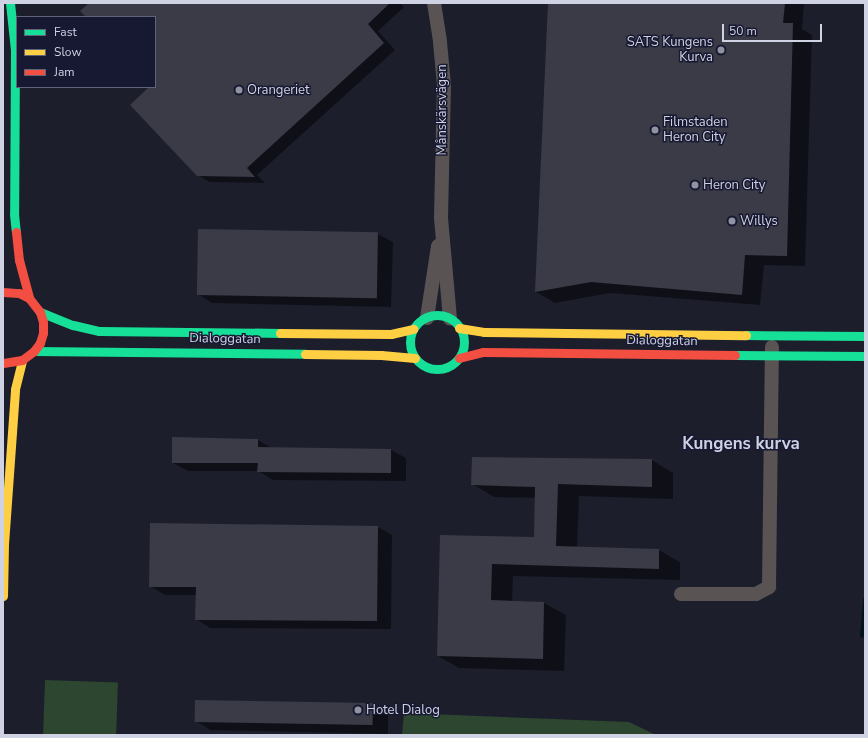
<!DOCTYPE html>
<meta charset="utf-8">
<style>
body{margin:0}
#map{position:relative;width:868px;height:738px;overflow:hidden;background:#1d1e2c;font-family:"Nunito Sans",sans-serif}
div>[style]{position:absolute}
.green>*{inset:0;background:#2d462f;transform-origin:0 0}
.shadow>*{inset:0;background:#0007}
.stream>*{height:4px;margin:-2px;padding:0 2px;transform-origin:2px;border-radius:2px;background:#031218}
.building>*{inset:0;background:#3a3b46;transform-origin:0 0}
.street>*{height:14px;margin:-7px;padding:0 7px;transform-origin:7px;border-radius:7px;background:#595353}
.fast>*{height:9px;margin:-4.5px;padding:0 4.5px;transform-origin:4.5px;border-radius:4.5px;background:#16e098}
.fast>.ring{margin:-4.5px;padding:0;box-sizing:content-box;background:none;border:9px solid #16e098;border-radius:50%}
.slow>*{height:9px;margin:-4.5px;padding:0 4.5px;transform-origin:4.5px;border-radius:4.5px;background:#ffcf43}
.jam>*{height:9px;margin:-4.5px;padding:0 4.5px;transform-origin:4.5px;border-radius:4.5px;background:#f24e42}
.dots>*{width:11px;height:11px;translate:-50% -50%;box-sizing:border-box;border:2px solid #171932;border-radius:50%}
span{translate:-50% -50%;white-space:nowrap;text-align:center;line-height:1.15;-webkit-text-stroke:3px #171932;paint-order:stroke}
.poi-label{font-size:13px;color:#cfd2e3}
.right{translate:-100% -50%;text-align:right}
.left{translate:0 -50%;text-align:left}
.street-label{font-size:13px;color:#cfd2e3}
.district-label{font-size:17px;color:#cfd2e3;font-weight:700}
.frame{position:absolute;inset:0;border:4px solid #cfd2e3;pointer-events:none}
.legend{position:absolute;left:16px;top:16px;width:140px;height:72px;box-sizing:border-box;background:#171932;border:1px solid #616379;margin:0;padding:5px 7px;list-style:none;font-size:12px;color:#cfd2e3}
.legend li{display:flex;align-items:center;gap:8px;height:20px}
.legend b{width:20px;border:1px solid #616379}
.scale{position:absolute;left:722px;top:24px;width:100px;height:18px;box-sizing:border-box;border:2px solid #cfd2e3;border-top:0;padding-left:5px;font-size:12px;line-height:14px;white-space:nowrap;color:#cfd2e3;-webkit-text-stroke:3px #171932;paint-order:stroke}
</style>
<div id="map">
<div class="green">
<i style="left:45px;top:680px;width:73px;height:55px;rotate:2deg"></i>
<i style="clip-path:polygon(404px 713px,629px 722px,656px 735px,402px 735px)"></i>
</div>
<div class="shadow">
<i style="clip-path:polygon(90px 3px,400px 3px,404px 7px,378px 31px,395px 50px,257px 175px,265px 183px,209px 182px,198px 175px,150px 87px,155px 87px,155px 17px,87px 17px)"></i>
<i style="clip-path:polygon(549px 3px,804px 3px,802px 29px,812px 35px,805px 266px,764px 265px,760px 305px,610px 293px,555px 303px,536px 292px)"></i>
<i style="clip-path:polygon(199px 230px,378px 234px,393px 242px,391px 307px,212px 303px,198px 294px)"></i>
<i style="clip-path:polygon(173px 438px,258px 440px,272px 448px,391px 450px,406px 458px,406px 481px,273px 480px,258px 471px,188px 471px,173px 463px)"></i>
<i style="clip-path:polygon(652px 460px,673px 473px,673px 499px,579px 496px,577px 548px,659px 550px,680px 562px,680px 580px,513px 576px,512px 602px,544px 603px,566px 615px,564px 671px,459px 668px,438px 656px,441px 536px,535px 538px,536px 498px,494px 497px,472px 484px)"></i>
<i style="clip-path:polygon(378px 527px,392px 535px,391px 629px,210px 628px,196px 619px,196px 595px,165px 595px,150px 586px)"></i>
<i style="clip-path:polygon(196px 701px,373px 705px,388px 714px,388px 734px,210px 730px,196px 721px)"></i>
</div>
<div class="stream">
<i style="left:862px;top:636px;width:37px;rotate:-85deg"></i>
</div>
<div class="building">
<i style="clip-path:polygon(89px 3px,390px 3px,368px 24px,384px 43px,247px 168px,255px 177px,197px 176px,130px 105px,149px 87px,155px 87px,155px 17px,86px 17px,80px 11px)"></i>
<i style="clip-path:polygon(548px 3px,785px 3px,783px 23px,793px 23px,787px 256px,745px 255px,742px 295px,591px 282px,535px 292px)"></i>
<i style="left:198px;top:229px;width:180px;height:66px;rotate:1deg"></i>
<i style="clip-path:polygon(172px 437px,258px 439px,258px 447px,391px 449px,391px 473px,257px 472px,258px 463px,172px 463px)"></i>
<i style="clip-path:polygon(472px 457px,652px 459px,652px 487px,558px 484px,556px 546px,659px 549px,659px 569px,492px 564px,491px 600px,544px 602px,543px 659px,437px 656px,440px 535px,534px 537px,535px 487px,471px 485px)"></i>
<i style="clip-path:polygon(150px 523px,378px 526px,377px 621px,195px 620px,196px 587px,149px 587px)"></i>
<i style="left:195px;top:700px;width:178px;height:22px;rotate:1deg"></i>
</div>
<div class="street">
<i style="left:434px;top:3px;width:39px;rotate:81deg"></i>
<i style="left:440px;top:42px;width:43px;rotate:84.7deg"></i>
<i style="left:444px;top:85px;width:133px;rotate:91.3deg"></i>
<i style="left:441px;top:218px;width:101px;rotate:84.9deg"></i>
<i style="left:427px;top:318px;width:73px;rotate:-81.3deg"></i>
<i style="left:681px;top:594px;width:75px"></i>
<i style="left:756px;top:594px;width:15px;rotate:-28deg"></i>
<i style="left:769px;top:587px;width:240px;rotate:-89.3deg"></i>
</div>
<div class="fast">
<i style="left:10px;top:3px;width:47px;rotate:83.9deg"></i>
<i style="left:15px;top:50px;width:164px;rotate:90.3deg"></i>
<i style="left:14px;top:214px;width:18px;rotate:84deg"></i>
<i style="left:40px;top:312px;width:35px;rotate:22deg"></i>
<i style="left:73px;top:325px;width:27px;rotate:13deg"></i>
<i style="left:99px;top:331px;width:181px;rotate:0.6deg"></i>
<i class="ring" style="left:410px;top:315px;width:45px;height:45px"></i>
<i style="left:746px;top:335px;width:119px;rotate:0.5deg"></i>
<i style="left:34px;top:351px;width:271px;rotate:0.6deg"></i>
<i style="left:735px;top:355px;width:130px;rotate:0.4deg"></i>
</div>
<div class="slow">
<i style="left:459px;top:328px;width:25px;rotate:9deg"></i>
<i style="left:484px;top:332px;width:262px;rotate:0.7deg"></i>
<i style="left:280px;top:333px;width:111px;rotate:0.5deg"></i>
<i style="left:391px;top:334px;width:23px;rotate:-13deg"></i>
<i style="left:305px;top:354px;width:76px;rotate:0.8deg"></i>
<i style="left:381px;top:355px;width:34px;rotate:5deg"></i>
<i style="left:3px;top:596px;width:52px;rotate:-88.9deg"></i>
<i style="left:4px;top:544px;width:155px;rotate:-85.9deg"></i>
<i style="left:15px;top:389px;width:30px;rotate:-76deg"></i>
</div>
<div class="jam">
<i style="left:16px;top:232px;width:28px;rotate:84deg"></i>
<i style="left:19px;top:260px;width:39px;rotate:75deg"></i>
<i style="left:3px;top:292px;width:16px;rotate:4deg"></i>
<i style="left:19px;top:293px;width:11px;rotate:27deg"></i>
<i style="left:29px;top:298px;width:18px;rotate:52deg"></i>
<i style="left:40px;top:312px;width:10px;rotate:73deg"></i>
<i style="left:43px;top:322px;width:11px;rotate:90deg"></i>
<i style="left:43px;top:333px;width:10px;rotate:107deg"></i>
<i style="left:40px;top:343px;width:10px;rotate:127deg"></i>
<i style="left:34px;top:351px;width:15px;rotate:143deg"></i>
<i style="left:22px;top:360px;width:19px;rotate:171deg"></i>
<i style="left:459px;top:358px;width:25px;rotate:-14deg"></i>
<i style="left:483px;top:352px;width:252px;rotate:0.7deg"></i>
</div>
<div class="dots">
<i style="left:721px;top:50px;background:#9193a3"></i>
<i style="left:239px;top:90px;background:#9193a3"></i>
<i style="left:655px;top:130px;background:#9193a3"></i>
<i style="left:695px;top:185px;background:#9193a3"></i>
<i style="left:732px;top:221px;background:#9193a3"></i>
<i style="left:358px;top:710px;background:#9193a3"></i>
</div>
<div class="poi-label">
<span class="right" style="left:713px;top:50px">SATS Kungens<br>Kurva</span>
<span class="left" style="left:247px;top:90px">Orangeriet</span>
<span class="left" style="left:663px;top:130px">Filmstaden<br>Heron City</span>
<span class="left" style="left:703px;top:185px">Heron City</span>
<span class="left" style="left:740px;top:221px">Willys</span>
<span class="left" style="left:366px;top:710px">Hotel Dialog</span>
</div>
<div class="street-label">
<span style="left:442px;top:110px;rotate:-90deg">Månskärsvägen</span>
<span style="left:225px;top:339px;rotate:1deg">Dialoggatan</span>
<span style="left:662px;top:341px;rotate:1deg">Dialoggatan</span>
</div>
<div class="district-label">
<span style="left:741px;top:444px">Kungens kurva</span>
</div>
<div class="frame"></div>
<ul class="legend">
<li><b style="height:5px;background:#16e098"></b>Fast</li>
<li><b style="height:5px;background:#ffcf43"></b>Slow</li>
<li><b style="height:5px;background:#f24e42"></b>Jam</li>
</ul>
<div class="scale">50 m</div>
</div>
